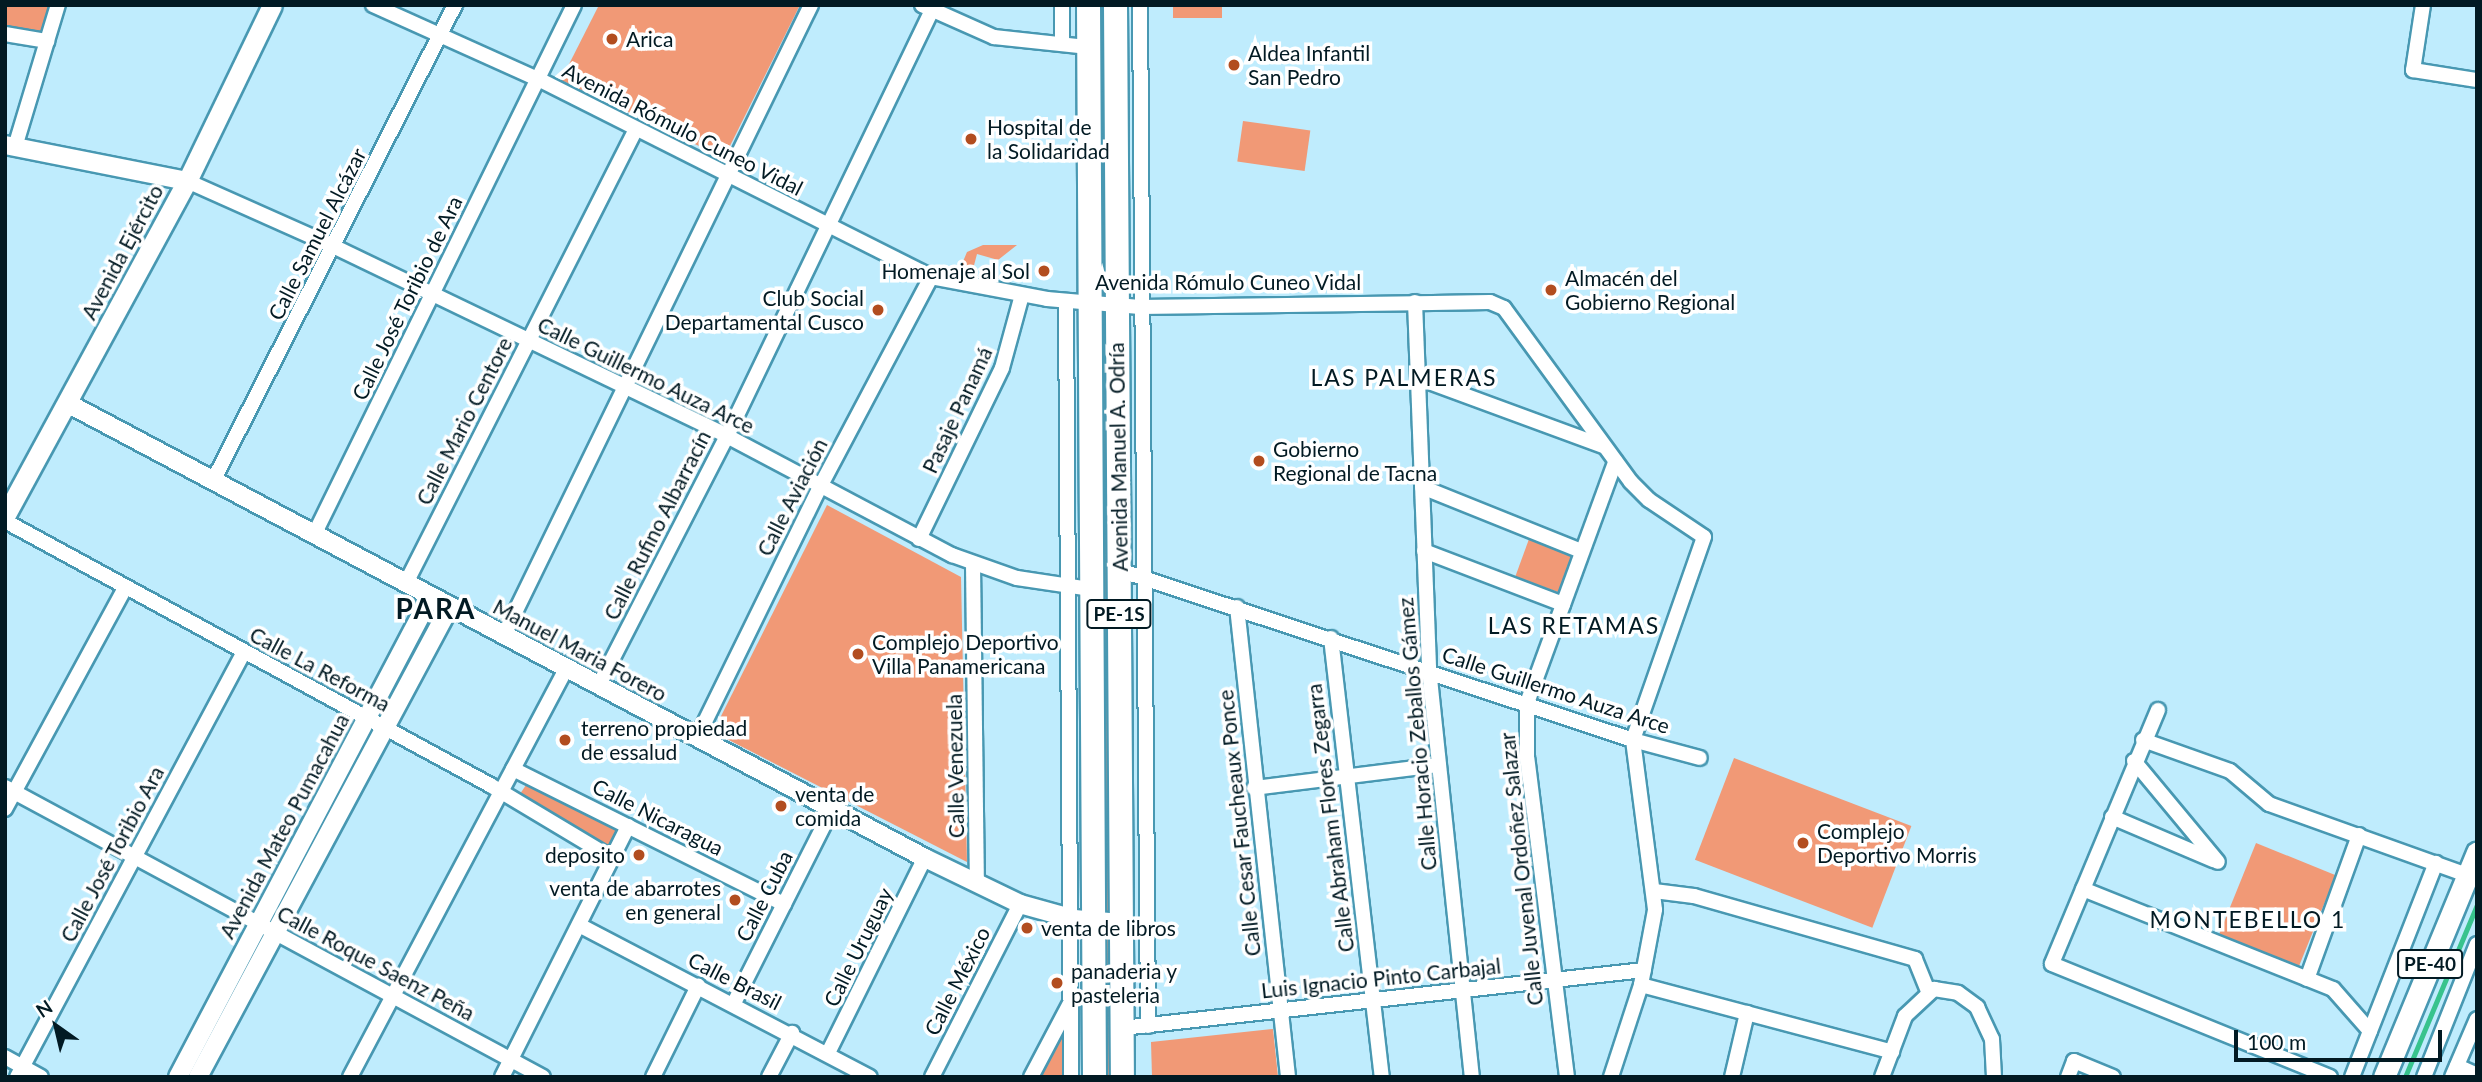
<!DOCTYPE html>
<meta charset="utf-8">
<style>
body{margin:0}
#map{position:relative;width:2482px;height:1082px;overflow:hidden;background:#bfecfd;font-family:Lato,sans-serif}
div>[style]{position:absolute}
.green>*{inset:0;background:#f19976;transform-origin:0 0}
.stream>*{height:4.5px;margin:-2.25px;padding:0 2.25px;transform-origin:2.25px;border-radius:2.25px;background:#38c38d}
.roads{filter:drop-shadow(2px 0 #4898b2) drop-shadow(-2px 0 #4898b2) drop-shadow(0 2px #4898b2) drop-shadow(0 -2px #4898b2)}
.minor>*{height:14px;margin:-7px;padding:0 7px;transform-origin:7px;border-radius:7px;background:#fff}
.tertiary>*{height:18px;margin:-9px;padding:0 9px;transform-origin:9px;border-radius:9px;background:#fff}
.secondary>*{height:19px;margin:-9.5px;padding:0 9.5px;transform-origin:9.5px;border-radius:9.5px;background:#fff}
.primary>*{height:21px;margin:-10.5px;padding:0 10.5px;transform-origin:10.5px;border-radius:10.5px;background:#fff}
.trunk>*{height:23px;margin:-11.5px;padding:0 11.5px;transform-origin:11.5px;border-radius:11.5px;background:#fff}
.dots>*{width:19px;height:19px;translate:-50% -50%;box-sizing:border-box;border:4px solid #fff;border-radius:50%}
span{translate:-50% -50%;white-space:nowrap;text-align:center;line-height:1.15;-webkit-text-stroke:7px #fff;paint-order:stroke}
.shield-label span{padding:2px 5px;background:#fff;border:2px solid;border-radius:5px;-webkit-text-stroke-width:0}
.shield-label{font-size:19px;color:#021a23;font-weight:700}
.poi-label{font-size:21px;color:#021a23}
.left{translate:0 -50%;text-align:left}
.right{translate:-100% -50%;text-align:right}
.street-label{font-size:21px;color:#021a23}
.neighbourhood-label{font-size:23px;color:#021a23;letter-spacing:2px}
.district-label{font-size:28px;color:#021a23;font-weight:700;letter-spacing:2px}
.frame{position:absolute;inset:0;border:7px solid #021a23;pointer-events:none}
.north{position:absolute;left:21px;top:991px;width:70px;height:70px;-webkit-text-stroke:5px #fff;paint-order:stroke;rotate:326deg;font-size:19px;font-weight:700;line-height:28px;text-align:center;color:#021a23}
.north::after{content:'';display:block;margin:auto;width:24px;height:32px;background:#021a23;clip-path:polygon(50% 0,100% 100%,50% 72%,0 100%)}
.scale{position:absolute;left:2234px;top:1030px;width:208px;height:32px;box-sizing:border-box;border:4px solid #021a23;border-top:0;padding-left:9px;font-size:21px;line-height:24px;white-space:nowrap;color:#021a23;-webkit-text-stroke:5px #fff;paint-order:stroke}
</style>
<div id="map">
<div class="green">
<i style="clip-path:polygon(5px 5px,49px 5px,41px 31px,5px 25px)"></i>
<i style="clip-path:polygon(599px 5px,800px 5px,724px 158px,561px 80px)"></i>
<i style="clip-path:polygon(1094px 5px,1109px 5px,1110px 252px,1103px 257px,1096px 257px)"></i>
<i style="left:1173px;top:5px;width:49px;height:13px"></i>
<i style="left:1243px;top:121px;width:68px;height:41px;rotate:8deg"></i>
<i style="clip-path:polygon(983px 245px,1017px 245px,998px 260px,977px 254px,972px 273px,959px 271px,967px 252px)"></i>
<i style="clip-path:polygon(1104px 315px,1109px 316px,1107px 598px,1101px 594px)"></i>
<i style="clip-path:polygon(827px 505px,961px 577px,967px 862px,713px 732px)"></i>
<i style="left:1529px;top:539px;width:46px;height:40px;rotate:20deg"></i>
<i style="clip-path:polygon(1103px 616px,1110px 616px,1114px 910px,1103px 918px)"></i>
<i style="left:1734px;top:758px;width:190px;height:109px;rotate:21deg"></i>
<i style="clip-path:polygon(526px 785px,621px 828px,608px 848px,520px 794px)"></i>
<i style="left:2256px;top:843px;width:86px;height:99px;rotate:22deg"></i>
<i style="clip-path:polygon(1105px 930px,1111px 932px,1114px 1077px,1101px 1077px)"></i>
<i style="clip-path:polygon(1064px 1017px,1067px 1077px,1034px 1077px)"></i>
<i style="clip-path:polygon(1273px 1029px,1278px 1077px,1152px 1077px,1151px 1042px)"></i>
</div>
<div class="stream">
<i style="left:2405px;top:1077px;width:186px;rotate:-67.3deg"></i>
</div>
<div class="roads">
<div class="minor">
<i style="left:373px;top:5px;width:181px;rotate:24.2deg"></i>
<i style="left:538px;top:79px;width:440px;rotate:26.7deg"></i>
<i style="left:931px;top:277px;width:118px;rotate:10.7deg"></i>
<i style="left:1047px;top:299px;width:93px;rotate:4.9deg"></i>
<i style="left:1140px;top:307px;width:350px;rotate:-0.8deg"></i>
<i style="left:1490px;top:302px;width:15px;rotate:23deg"></i>
<i style="left:1504px;top:308px;width:215px;rotate:53.9deg"></i>
<i style="left:1631px;top:482px;width:25px;rotate:45deg"></i>
<i style="left:1649px;top:500px;width:66px;rotate:33.9deg"></i>
<i style="left:1704px;top:537px;width:215px;rotate:109.3deg"></i>
<i style="left:1633px;top:740px;width:171px;rotate:82.6deg"></i>
<i style="left:1655px;top:910px;width:76px;rotate:100.6deg"></i>
<i style="left:1641px;top:985px;width:97px;rotate:108.1deg"></i>
<i style="left:922px;top:5px;width:79px;rotate:24deg"></i>
<i style="left:994px;top:37px;width:95px;rotate:6.1deg"></i>
<i style="left:1140px;top:5px;width:1021px;rotate:89.55deg"></i>
<i style="left:2423px;top:5px;width:66px;rotate:98.7deg"></i>
<i style="left:2413px;top:70px;width:65px;rotate:8.9deg"></i>
<i style="left:5px;top:34px;width:43px;rotate:9.5deg"></i>
<i style="left:1062px;top:44px;width:39px;rotate:-90deg"></i>
<i style="left:15px;top:147px;width:148px;rotate:-73.2deg"></i>
<i style="left:187px;top:181px;width:162px;rotate:24deg"></i>
<i style="left:335px;top:247px;width:435px;rotate:25.7deg"></i>
<i style="left:727px;top:436px;width:255px;rotate:27.9deg"></i>
<i style="left:952px;top:555px;width:69px;rotate:19.5deg"></i>
<i style="left:1017px;top:578px;width:75px;rotate:8.5deg"></i>
<i style="left:1066px;top:301px;width:776px;rotate:89.63deg"></i>
<i style="left:1415px;top:302px;width:367px;rotate:87.8deg"></i>
<i style="left:1429px;top:669px;width:410px;rotate:84deg"></i>
<i style="left:1418px;top:378px;width:197px;rotate:20.2deg"></i>
<i style="left:213px;top:481px;width:534px;rotate:-63.05deg"></i>
<i style="left:1422px;top:487px;width:171px;rotate:21.9deg"></i>
<i style="left:5px;top:521px;width:552px;rotate:28.56deg"></i>
<i style="left:490px;top:785px;width:142px;rotate:30.9deg"></i>
<i style="left:314px;top:535px;width:590px;rotate:-63.87deg"></i>
<i style="left:919px;top:539px;width:190px;rotate:-64.1deg"></i>
<i style="left:1002px;top:368px;width:76px;rotate:-74.7deg"></i>
<i style="left:1424px;top:551px;width:149px;rotate:20.9deg"></i>
<i style="left:973px;top:564px;width:320px;rotate:89.3deg"></i>
<i style="left:1119px;top:570px;width:541px;rotate:18.3deg"></i>
<i style="left:1633px;top:740px;width:69px;rotate:15deg"></i>
<i style="left:406px;top:583px;width:509px;rotate:-63.13deg"></i>
<i style="left:1237px;top:607px;width:473px;rotate:83.8deg"></i>
<i style="left:504px;top:635px;width:701px;rotate:-64.02deg"></i>
<i style="left:1331px;top:638px;width:442px;rotate:83.4deg"></i>
<i style="left:599px;top:685px;width:280px;rotate:-62.8deg"></i>
<i style="left:727px;top:436px;width:478px;rotate:-64.3deg"></i>
<i style="left:2158px;top:710px;width:275px;rotate:112.7deg"></i>
<i style="left:2052px;top:964px;width:300px;rotate:22.1deg"></i>
<i style="left:697px;top:738px;width:282px;rotate:-63.9deg"></i>
<i style="left:821px;top:485px;width:235px;rotate:-62.1deg"></i>
<i style="left:2143px;top:740px;width:92px;rotate:19.6deg"></i>
<i style="left:2230px;top:771px;width:51px;rotate:40.2deg"></i>
<i style="left:2269px;top:804px;width:210px;rotate:19.7deg"></i>
<i style="left:2134px;top:761px;width:131px;rotate:50.3deg"></i>
<i style="left:513px;top:769px;width:303px;rotate:26.5deg"></i>
<i style="left:5px;top:787px;width:611px;rotate:28.33deg"></i>
<i style="left:1254px;top:788px;width:186px;rotate:-7.1deg"></i>
<i style="left:5px;top:809px;width:251px;rotate:-61.5deg"></i>
<i style="left:2112px;top:817px;width:110px;rotate:23.1deg"></i>
<i style="left:2083px;top:889px;width:269px;rotate:21.8deg"></i>
<i style="left:2333px;top:989px;width:56px;rotate:48.6deg"></i>
<i style="left:1654px;top:891px;width:40px;rotate:7.1deg"></i>
<i style="left:1694px;top:896px;width:230px;rotate:15.9deg"></i>
<i style="left:1915px;top:959px;width:35px;rotate:68deg"></i>
<i style="left:579px;top:925px;width:328px;rotate:27.6deg"></i>
<i style="left:2307px;top:979px;width:153px;rotate:-70.1deg"></i>
<i style="left:1641px;top:985px;width:260px;rotate:14.9deg"></i>
<i style="left:734px;top:1003px;width:217px;rotate:-63.2deg"></i>
<i style="left:1122px;top:1028px;width:525px;rotate:-6.34deg"></i>
<i style="left:828px;top:1053px;width:218px;rotate:-63.6deg"></i>
<i style="left:5px;top:1057px;width:41px;rotate:29.1deg"></i>
<i style="left:2457px;top:1066px;width:22px;rotate:24deg"></i>
<i style="left:17px;top:1077px;width:482px;rotate:-61.9deg"></i>
<i style="left:350px;top:1077px;width:463px;rotate:-62.1deg"></i>
<i style="left:502px;top:1077px;width:281px;rotate:-63.3deg"></i>
<i style="left:653px;top:1077px;width:102px;rotate:-63.7deg"></i>
<i style="left:769px;top:1077px;width:50px;rotate:-62.4deg"></i>
<i style="left:932px;top:1077px;width:194px;rotate:-63deg"></i>
<i style="left:1031px;top:1077px;width:86px;rotate:-62.2deg"></i>
<i style="left:1567px;top:1077px;width:321px;rotate:-97.1deg"></i>
<i style="left:1527px;top:758px;width:55px;rotate:-90deg"></i>
<i style="left:1527px;top:703px;width:257px;rotate:-69.9deg"></i>
<i style="left:1732px;top:1077px;width:66px;rotate:-76.8deg"></i>
<i style="left:1882px;top:1077px;width:65px;rotate:-69.3deg"></i>
<i style="left:1905px;top:1016px;width:40px;rotate:-43deg"></i>
<i style="left:1934px;top:989px;width:24px;rotate:9deg"></i>
<i style="left:1958px;top:993px;width:24px;rotate:36deg"></i>
<i style="left:1977px;top:1007px;width:35px;rotate:65deg"></i>
<i style="left:1992px;top:1039px;width:38px;rotate:87deg"></i>
<i style="left:2068px;top:1077px;width:17px;rotate:-69deg"></i>
<i style="left:2074px;top:1061px;width:42px;rotate:22.3deg"></i>
<i style="left:2352px;top:1077px;width:230px;rotate:-68.6deg"></i>
<i style="left:2424px;top:1077px;width:143px;rotate:-68.3deg"></i>
<i style="left:2452px;top:1077px;width:63px;rotate:-66.7deg"></i>
</div>
<div class="tertiary">
<i style="left:5px;top:145px;width:186px;rotate:11.2deg"></i>
<i style="left:67px;top:403px;width:971px;rotate:27.94deg"></i>
<i style="left:925px;top:858px;width:106px;rotate:25.8deg"></i>
<i style="left:1020px;top:904px;width:56px;rotate:15.5deg"></i>
<i style="left:1074px;top:919px;width:47px;rotate:4.9deg"></i>
<i style="left:178px;top:1077px;width:543px;rotate:-62.26deg"></i>
<i style="left:198px;top:1077px;width:534px;rotate:-61.85deg"></i>
</div>
<div class="secondary">
<i style="left:5px;top:516px;width:381px;rotate:-61.5deg"></i>
<i style="left:187px;top:181px;width:195px;rotate:-64.2deg"></i>
</div>
<div class="primary">
<i style="left:2384px;top:1077px;width:243px;rotate:-67.5deg"></i>
</div>
<div class="trunk">
<i style="left:1088px;top:5px;width:1072px;rotate:89.68deg"></i>
<i style="left:1115px;top:5px;width:1072px;rotate:89.63deg"></i>
</div>
</div>
<div class="dots">
<i style="left:612px;top:39px;background:#b24d1f"></i>
<i style="left:1234px;top:65px;background:#b24d1f"></i>
<i style="left:971px;top:139px;background:#b24d1f"></i>
<i style="left:1044px;top:271px;background:#b24d1f"></i>
<i style="left:1551px;top:290px;background:#b24d1f"></i>
<i style="left:878px;top:310px;background:#b24d1f"></i>
<i style="left:1259px;top:461px;background:#b24d1f"></i>
<i style="left:858px;top:654px;background:#b24d1f"></i>
<i style="left:565px;top:740px;background:#b24d1f"></i>
<i style="left:781px;top:806px;background:#b24d1f"></i>
<i style="left:1803px;top:843px;background:#b24d1f"></i>
<i style="left:639px;top:855px;background:#b24d1f"></i>
<i style="left:735px;top:900px;background:#b24d1f"></i>
<i style="left:1027px;top:928px;background:#b24d1f"></i>
<i style="left:1057px;top:983px;background:#b24d1f"></i>
</div>
<div class="shield-label">
<span style="left:1119px;top:614px">PE-1S</span>
<span style="left:2430px;top:964px">PE-40</span>
</div>
<div class="poi-label">
<span class="left" style="left:626px;top:39px">Arica</span>
<span class="left" style="left:1248px;top:65px">Aldea Infantil<br>San Pedro</span>
<span class="left" style="left:987px;top:139px">Hospital de<br>la Solidaridad</span>
<span class="right" style="left:1030px;top:271px">Homenaje al Sol</span>
<span class="left" style="left:1565px;top:290px">Almacén del<br>Gobierno Regional</span>
<span class="right" style="left:864px;top:310px">Club Social<br>Departamental Cusco</span>
<span class="left" style="left:1273px;top:461px">Gobierno<br>Regional de Tacna</span>
<span class="left" style="left:872px;top:654px">Complejo Deportivo<br>Villa Panamericana</span>
<span class="left" style="left:581px;top:740px">terreno propiedad<br>de essalud</span>
<span class="left" style="left:795px;top:806px">venta de<br>comida</span>
<span class="left" style="left:1817px;top:843px">Complejo<br>Deportivo Morris</span>
<span class="right" style="left:625px;top:855px">deposito</span>
<span class="right" style="left:721px;top:900px">venta de abarrotes<br>en general</span>
<span class="left" style="left:1041px;top:928px">venta de libros</span>
<span class="left" style="left:1071px;top:983px">panaderia y<br>pasteleria</span>
</div>
<div class="street-label">
<span style="left:683px;top:129px;rotate:27deg">Avenida Rómulo Cuneo Vidal</span>
<span style="left:317px;top:234px;rotate:-63deg">Calle Samuel Alcázar</span>
<span style="left:122px;top:252px;rotate:-62deg">Avenida Ejército</span>
<span style="left:1228px;top:282px">Avenida Rómulo Cuneo Vidal</span>
<span style="left:407px;top:298px;rotate:-64deg">Calle José Toribio de Ara</span>
<span style="left:646px;top:375px;rotate:26deg">Calle Guillermo Auza Arce</span>
<span style="left:957px;top:410px;rotate:-65deg">Pasaje Panamá</span>
<span style="left:464px;top:421px;rotate:-63deg">Calle Mario Centore</span>
<span style="left:1118px;top:457px;rotate:-91deg">Avenida Manuel A. Odría</span>
<span style="left:792px;top:497px;rotate:-63deg">Calle Aviación</span>
<span style="left:657px;top:525px;rotate:-63deg">Calle Rufino Albarracín</span>
<span style="left:580px;top:650px;rotate:28deg">Manuel Maria Forero</span>
<span style="left:320px;top:669px;rotate:28deg">Calle La Reforma</span>
<span style="left:1556px;top:690px;rotate:18deg">Calle Guillermo Auza Arce</span>
<span style="left:1417px;top:734px;rotate:-95deg">Calle Horacio Zeballos Gámez</span>
<span style="left:955px;top:766px;rotate:-91deg">Calle Venezuela</span>
<span style="left:658px;top:817px;rotate:27deg">Calle Nicaragua</span>
<span style="left:1330px;top:818px;rotate:-97deg">Calle Abraham Flores Zegarra</span>
<span style="left:1239px;top:823px;rotate:-96deg">Calle Cesar Faucheaux Ponce</span>
<span style="left:284px;top:826px;rotate:-62deg">Avenida Mateo Pumacahua</span>
<span style="left:112px;top:854px;rotate:-62deg">Calle José Toribio Ara</span>
<span style="left:1521px;top:869px;rotate:-96deg">Calle Juvenal Ordoñez Salazar</span>
<span style="left:764px;top:896px;rotate:-63deg">Calle Cuba</span>
<span style="left:858px;top:947px;rotate:-64deg">Calle Uruguay</span>
<span style="left:376px;top:963px;rotate:28deg">Calle Roque Saenz Peña</span>
<span style="left:1381px;top:978px;rotate:-6deg">Luis Ignacio Pinto Carbajal</span>
<span style="left:735px;top:981px;rotate:27deg">Calle Brasil</span>
<span style="left:957px;top:981px;rotate:-63deg">Calle México</span>
</div>
<div class="neighbourhood-label">
<span style="left:1404px;top:377px">LAS PALMERAS</span>
<span style="left:1574px;top:625px">LAS RETAMAS</span>
<span style="left:2248px;top:919px">MONTEBELLO 1</span>
</div>
<div class="district-label">
<span style="left:436px;top:608px">PARA</span>
</div>
<div class="frame"></div>
<div class="north">N</div>
<div class="scale">100 m</div>
</div>
